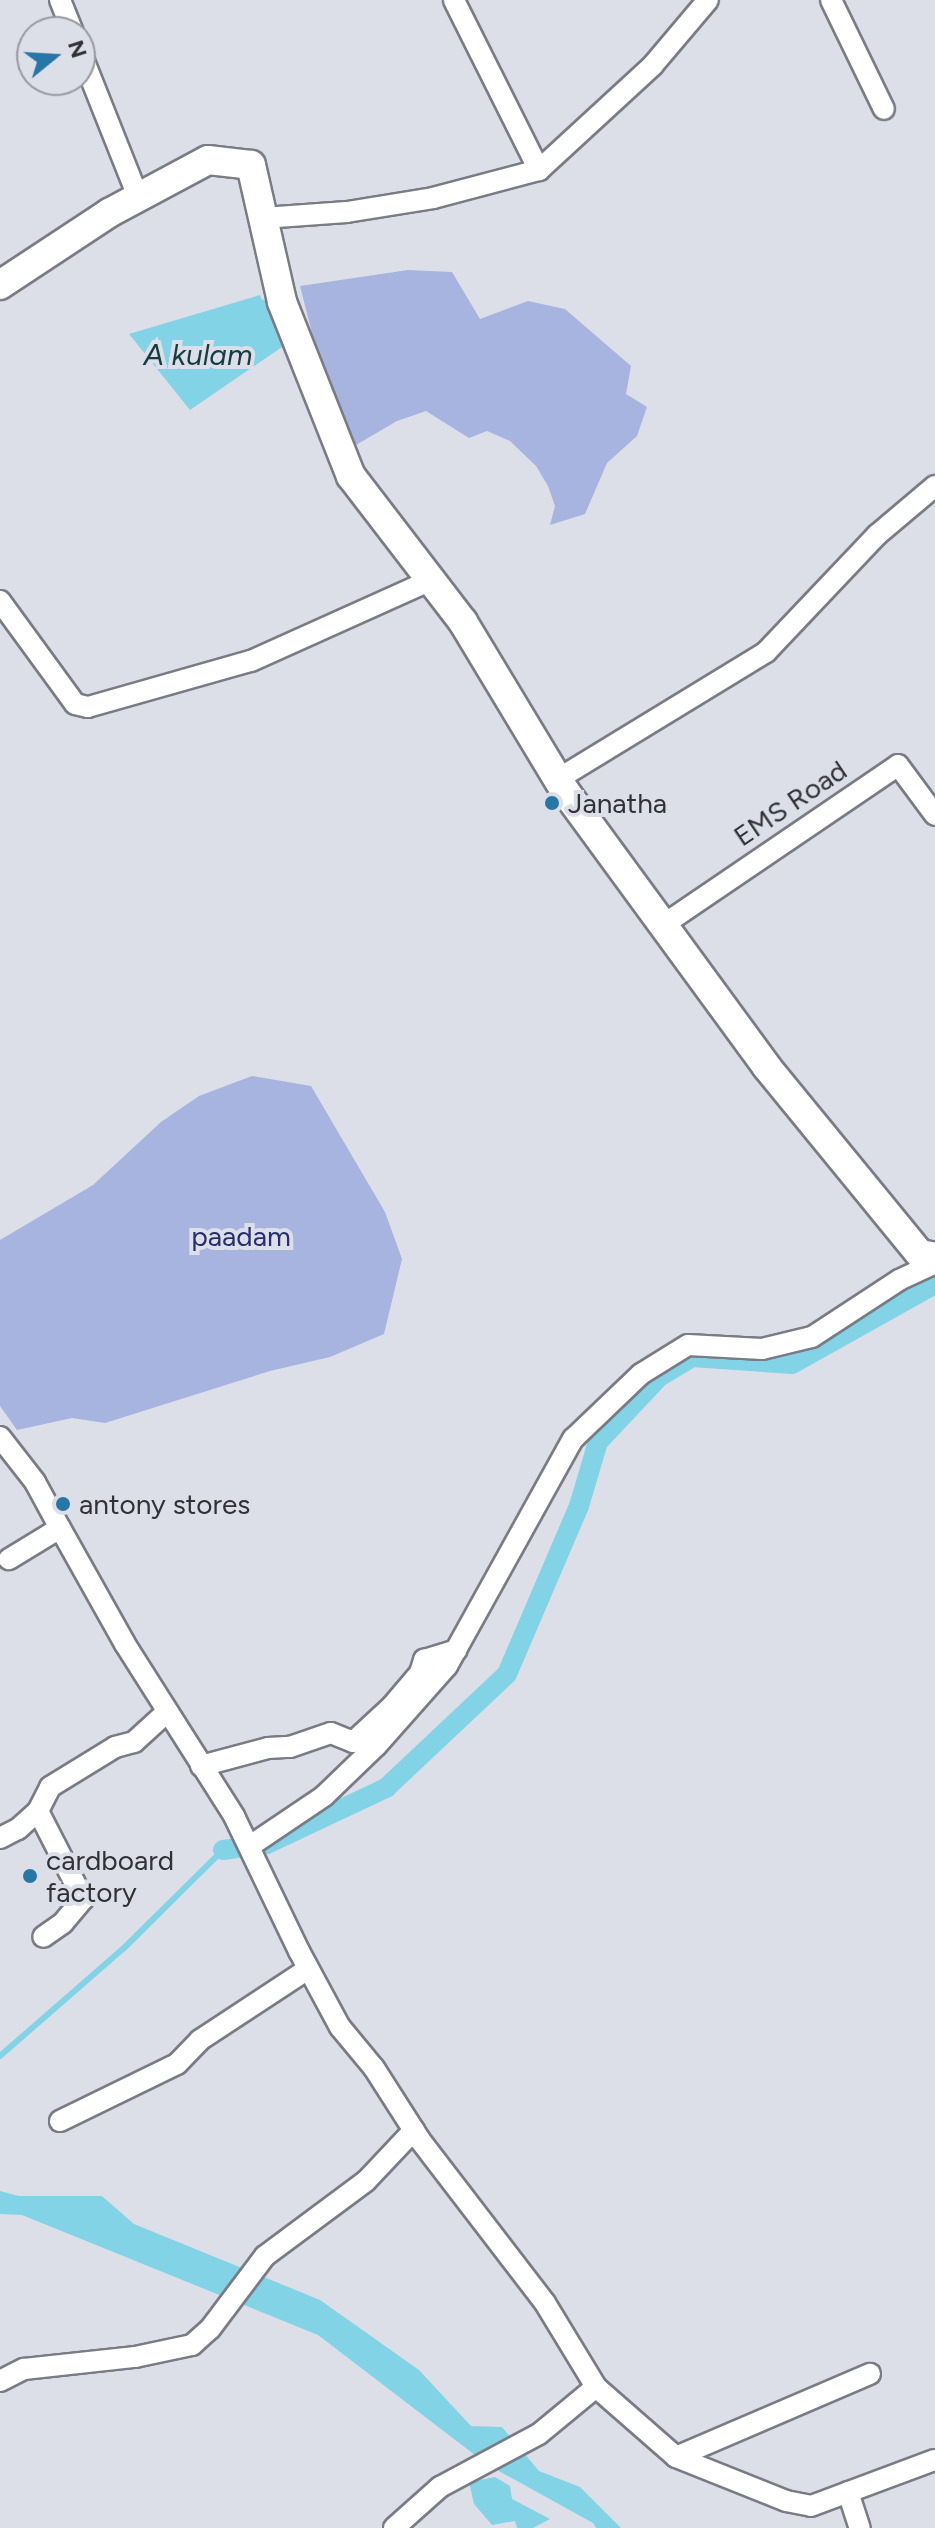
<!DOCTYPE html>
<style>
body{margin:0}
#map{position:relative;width:935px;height:2528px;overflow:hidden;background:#dcdfe8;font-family:Figtree,sans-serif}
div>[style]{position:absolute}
.green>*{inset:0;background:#a7b4e0}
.water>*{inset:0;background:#83d3e6}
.stream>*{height:6px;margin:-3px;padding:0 3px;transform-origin:3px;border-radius:3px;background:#83d3e6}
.canal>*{height:20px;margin:-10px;padding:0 10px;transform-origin:10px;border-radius:10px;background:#83d3e6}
.roads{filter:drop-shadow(2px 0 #797c84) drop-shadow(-2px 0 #797c84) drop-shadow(0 2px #797c84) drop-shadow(0 -2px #797c84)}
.minor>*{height:20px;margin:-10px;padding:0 10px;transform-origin:10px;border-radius:10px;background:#fff}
.secondary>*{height:28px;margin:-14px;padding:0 14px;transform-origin:14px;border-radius:14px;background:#fff}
.dots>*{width:22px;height:22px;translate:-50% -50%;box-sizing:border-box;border:4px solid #dcdfe8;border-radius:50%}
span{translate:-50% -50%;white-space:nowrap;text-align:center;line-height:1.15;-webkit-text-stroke:8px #dcdfe8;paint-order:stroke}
.poi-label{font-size:28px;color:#303235}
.left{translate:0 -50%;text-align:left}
.street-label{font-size:28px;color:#303235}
.park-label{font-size:28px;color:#252f70}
.water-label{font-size:30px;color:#153b44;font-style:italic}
.north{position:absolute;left:16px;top:16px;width:80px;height:80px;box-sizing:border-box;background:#dcdfe8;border:2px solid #979aa0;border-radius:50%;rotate:72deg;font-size:22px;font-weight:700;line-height:32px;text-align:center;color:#303235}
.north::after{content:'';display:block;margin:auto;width:28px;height:36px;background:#2776a8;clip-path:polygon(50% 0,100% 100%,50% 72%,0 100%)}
</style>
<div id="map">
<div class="green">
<i style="clip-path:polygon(408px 270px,452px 272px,480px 319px,528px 301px,565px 309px,631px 366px,626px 394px,647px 407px,637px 436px,607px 463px,585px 514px,550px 525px,555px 506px,548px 486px,536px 466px,510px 441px,487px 431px,469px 438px,426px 411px,397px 421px,356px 445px,314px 341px,300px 286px)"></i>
<i style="clip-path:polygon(252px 1076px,311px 1086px,385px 1212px,402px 1259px,384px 1334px,330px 1357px,270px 1371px,105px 1423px,72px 1418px,17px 1430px,0 1406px,0 1240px,93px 1185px,161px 1122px,199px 1096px)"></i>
</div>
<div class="water">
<i style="clip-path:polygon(260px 295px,262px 300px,269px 297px,282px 347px,190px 410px,129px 334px)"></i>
<i style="clip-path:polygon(0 2191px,19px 2196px,102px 2196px,134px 2224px,320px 2300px,419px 2370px,471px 2426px,502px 2427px,539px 2471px,580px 2487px,621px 2528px,596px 2528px,593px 2523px,488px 2465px,318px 2335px,22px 2215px,0 2214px)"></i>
<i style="clip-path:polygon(495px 2477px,510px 2486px,512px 2499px,550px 2519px,533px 2528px,517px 2528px,515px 2521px,492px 2525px,474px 2504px,469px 2482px)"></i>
</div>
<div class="stream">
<i style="left:0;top:2056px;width:164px;rotate:-41.1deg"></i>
<i style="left:124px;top:1948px;width:139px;rotate:-44.7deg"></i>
</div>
<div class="canal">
<i style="left:223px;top:1850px;width:44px;rotate:-7.8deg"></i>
<i style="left:267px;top:1844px;width:132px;rotate:-25.2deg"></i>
<i style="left:386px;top:1788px;width:166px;rotate:-43.3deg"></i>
<i style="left:507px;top:1674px;width:183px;rotate:-66.8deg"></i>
<i style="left:579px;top:1506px;width:67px;rotate:-73.5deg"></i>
<i style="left:598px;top:1442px;width:89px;rotate:-46.8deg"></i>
<i style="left:659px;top:1377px;width:39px;rotate:-31deg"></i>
<i style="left:692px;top:1357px;width:100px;rotate:4deg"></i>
<i style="left:792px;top:1364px;width:164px;rotate:-29.2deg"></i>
</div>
<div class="roads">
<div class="minor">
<i style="left:60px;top:0;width:35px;rotate:68deg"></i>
<i style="left:831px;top:0;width:121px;rotate:64.1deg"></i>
<i style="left:80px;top:51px;width:157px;rotate:68.3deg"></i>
<i style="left:539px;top:170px;width:155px;rotate:-42.6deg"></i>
<i style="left:653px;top:65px;width:85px;rotate:-49.8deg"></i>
<i style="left:263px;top:218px;width:84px;rotate:-4.1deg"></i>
<i style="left:347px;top:212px;width:87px;rotate:-9.2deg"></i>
<i style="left:433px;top:198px;width:110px;rotate:-14.8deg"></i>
<i style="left:539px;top:170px;width:190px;rotate:-116.6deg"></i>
<i style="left:0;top:601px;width:127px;rotate:53.9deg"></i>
<i style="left:75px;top:704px;width:13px;rotate:13deg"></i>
<i style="left:88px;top:707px;width:169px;rotate:-15.8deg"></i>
<i style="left:251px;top:661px;width:197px;rotate:-24.2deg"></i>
<i style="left:558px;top:779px;width:244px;rotate:-31.4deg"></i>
<i style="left:766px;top:652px;width:161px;rotate:-46.5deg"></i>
<i style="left:877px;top:535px;width:76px;rotate:-40.2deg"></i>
<i style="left:663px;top:925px;width:284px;rotate:-34.2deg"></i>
<i style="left:898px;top:765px;width:62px;rotate:53.5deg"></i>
<i style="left:0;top:1437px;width:57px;rotate:52.1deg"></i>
<i style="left:35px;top:1482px;width:52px;rotate:61.5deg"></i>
<i style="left:60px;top:1528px;width:60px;rotate:148.7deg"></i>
<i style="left:60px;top:1528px;width:133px;rotate:60.7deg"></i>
<i style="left:125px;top:1644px;width:204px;rotate:57.6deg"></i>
<i style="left:234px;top:1816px;width:150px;rotate:64.3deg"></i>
<i style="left:299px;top:1951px;width:86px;rotate:61.7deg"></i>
<i style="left:340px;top:2027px;width:53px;rotate:50.3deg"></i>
<i style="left:374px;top:2068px;width:85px;rotate:57.4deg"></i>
<i style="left:420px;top:2140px;width:205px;rotate:52.5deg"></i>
<i style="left:545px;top:2303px;width:98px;rotate:58.7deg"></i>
<i style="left:596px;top:2387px;width:106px;rotate:41.2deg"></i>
<i style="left:676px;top:2457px;width:118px;rotate:21.8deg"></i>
<i style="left:786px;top:2501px;width:25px;rotate:11deg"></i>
<i style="left:811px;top:2506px;width:132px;rotate:-20.4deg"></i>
<i style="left:201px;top:1766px;width:69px;rotate:-15deg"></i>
<i style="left:268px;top:1748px;width:22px;rotate:-3deg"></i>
<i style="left:290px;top:1747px;width:43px;rotate:-18.9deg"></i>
<i style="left:331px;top:1733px;width:24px;rotate:22deg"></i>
<i style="left:353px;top:1742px;width:53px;rotate:-42.7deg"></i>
<i style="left:392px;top:1706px;width:43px;rotate:-49.7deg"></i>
<i style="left:420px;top:1673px;width:14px;rotate:-73deg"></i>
<i style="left:424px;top:1660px;width:34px;rotate:-17deg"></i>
<i style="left:38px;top:1811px;width:99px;rotate:62.9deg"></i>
<i style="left:83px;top:1899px;width:31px;rotate:130deg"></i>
<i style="left:63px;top:1923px;width:24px;rotate:145deg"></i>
<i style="left:0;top:1838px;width:20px;rotate:-27deg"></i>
<i style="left:18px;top:1829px;width:27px;rotate:-42deg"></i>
<i style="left:38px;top:1811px;width:27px;rotate:-63deg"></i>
<i style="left:50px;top:1787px;width:76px;rotate:-31.6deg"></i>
<i style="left:115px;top:1747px;width:20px;rotate:-15deg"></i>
<i style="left:134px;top:1742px;width:45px;rotate:-42.3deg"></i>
<i style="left:250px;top:1846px;width:89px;rotate:-34deg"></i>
<i style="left:324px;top:1796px;width:72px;rotate:-43.9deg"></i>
<i style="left:376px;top:1746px;width:107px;rotate:-48.4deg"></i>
<i style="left:447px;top:1666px;width:260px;rotate:-61deg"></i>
<i style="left:573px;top:1439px;width:94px;rotate:-43.7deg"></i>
<i style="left:641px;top:1374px;width:55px;rotate:-31.7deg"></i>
<i style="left:688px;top:1345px;width:74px;rotate:3.1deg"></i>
<i style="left:762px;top:1349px;width:51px;rotate:-13.5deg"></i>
<i style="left:812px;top:1337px;width:104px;rotate:-33.2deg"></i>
<i style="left:899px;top:1280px;width:40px;rotate:-25deg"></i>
<i style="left:60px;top:2121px;width:130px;rotate:-26deg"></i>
<i style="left:177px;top:2064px;width:33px;rotate:-46deg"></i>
<i style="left:200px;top:2040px;width:129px;rotate:-33.3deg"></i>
<i style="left:0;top:2381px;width:27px;rotate:-27deg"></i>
<i style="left:24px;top:2369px;width:112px;rotate:-6.2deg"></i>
<i style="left:135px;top:2357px;width:58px;rotate:-11.9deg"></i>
<i style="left:192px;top:2345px;width:24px;rotate:-42deg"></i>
<i style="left:210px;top:2329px;width:91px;rotate:-53deg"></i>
<i style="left:265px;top:2256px;width:126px;rotate:-36.6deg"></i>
<i style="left:366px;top:2181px;width:70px;rotate:-46.7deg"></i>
<i style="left:676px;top:2457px;width:211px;rotate:-23.2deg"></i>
<i style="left:848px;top:2492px;width:38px;rotate:72deg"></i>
<i style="left:394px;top:2528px;width:62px;rotate:-41.7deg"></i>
<i style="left:440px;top:2487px;width:112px;rotate:-28.2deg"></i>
<i style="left:539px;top:2434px;width:74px;rotate:-39.5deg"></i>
</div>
<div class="secondary">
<i style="left:0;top:285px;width:131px;rotate:-33.4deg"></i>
<i style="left:109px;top:213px;width:112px;rotate:-28.2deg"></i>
<i style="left:208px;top:160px;width:43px;rotate:6.6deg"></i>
<i style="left:251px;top:165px;width:140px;rotate:77.2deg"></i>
<i style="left:282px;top:302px;width:187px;rotate:68.4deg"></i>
<i style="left:351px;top:476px;width:184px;rotate:52.5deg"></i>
<i style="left:463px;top:622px;width:197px;rotate:58.9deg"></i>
<i style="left:565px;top:791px;width:341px;rotate:53.8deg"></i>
<i style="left:766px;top:1066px;width:243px;rotate:50.7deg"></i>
<i style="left:920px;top:1254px;width:15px;rotate:11deg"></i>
</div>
</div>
<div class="dots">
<i style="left:552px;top:803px;background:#2776a8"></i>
<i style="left:63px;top:1504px;background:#2776a8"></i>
<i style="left:30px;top:1876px;background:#2776a8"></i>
</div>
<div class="poi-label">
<span class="left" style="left:568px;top:803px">Janatha</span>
<span class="left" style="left:79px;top:1504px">antony stores</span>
<span class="left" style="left:46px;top:1876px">cardboard<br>factory</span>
</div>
<div class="street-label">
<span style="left:790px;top:803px;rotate:-34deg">EMS Road</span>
</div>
<div class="park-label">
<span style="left:241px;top:1236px">paadam</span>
</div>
<div class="water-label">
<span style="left:198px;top:355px">A kulam</span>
</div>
<div class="north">N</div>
</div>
